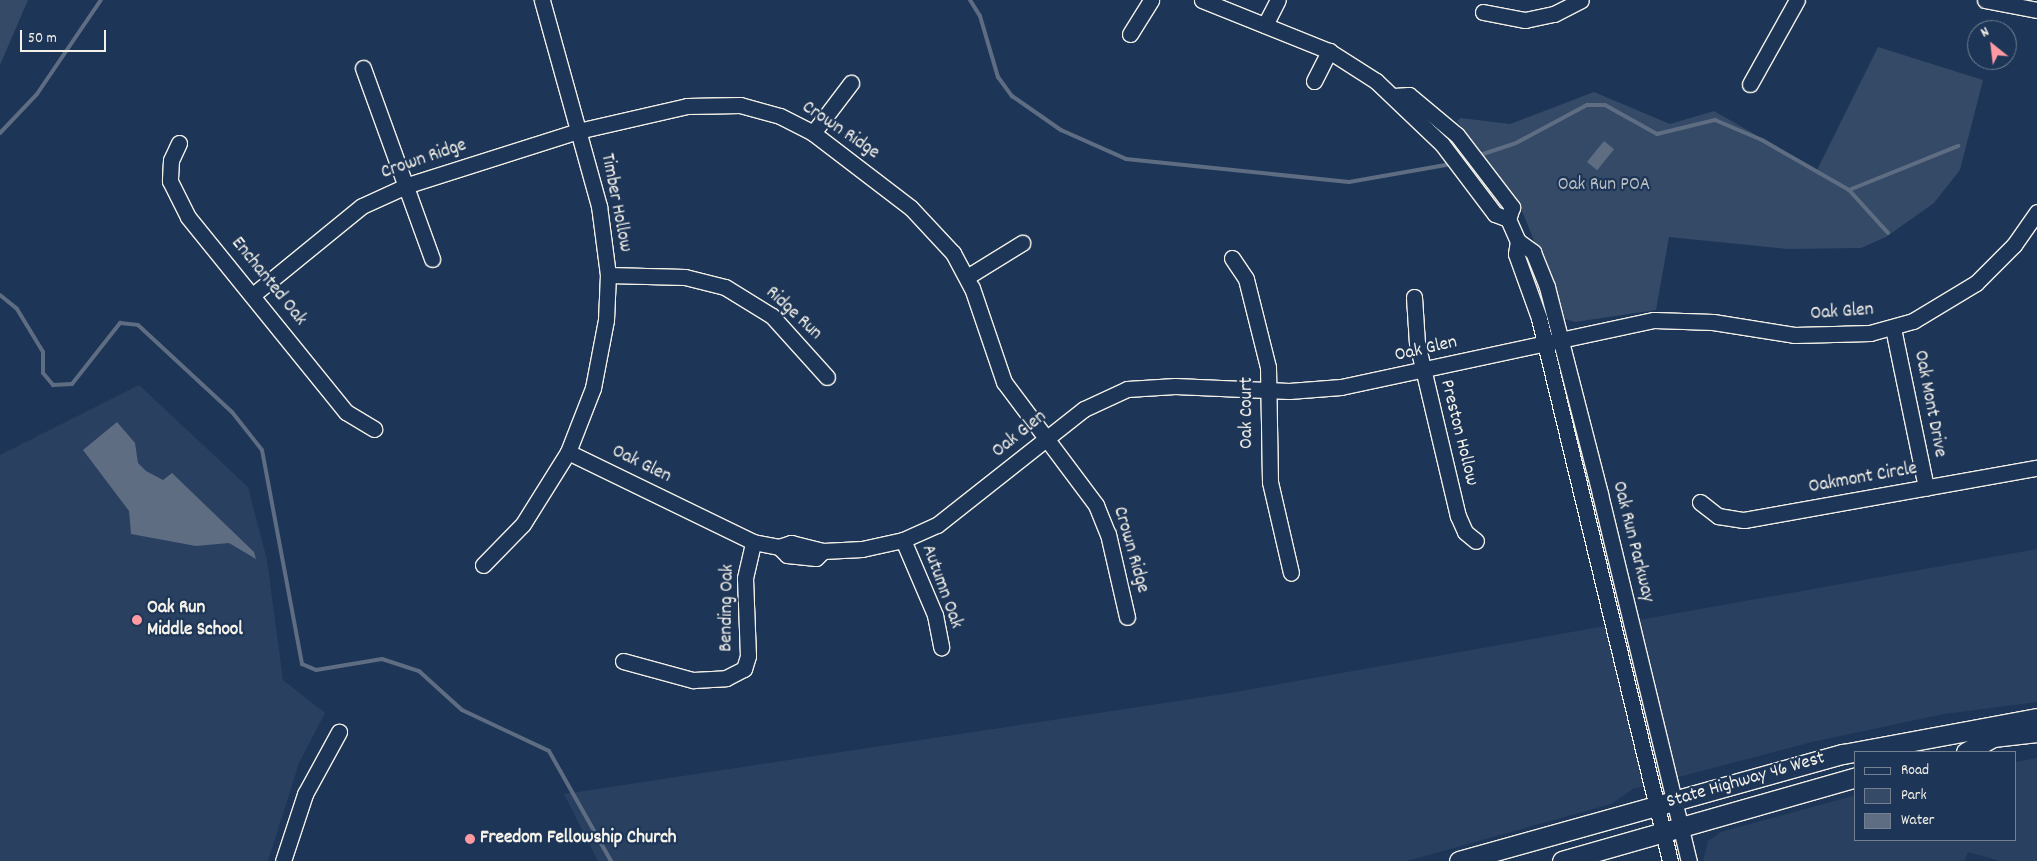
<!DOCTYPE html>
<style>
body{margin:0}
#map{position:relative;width:2037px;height:861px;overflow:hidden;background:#1d3557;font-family:Dekko,sans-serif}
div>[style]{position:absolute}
.built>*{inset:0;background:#2a4060}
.green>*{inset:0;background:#354a67}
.water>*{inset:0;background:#5e6d82;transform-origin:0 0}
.stream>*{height:4px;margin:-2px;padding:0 2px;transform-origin:2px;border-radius:2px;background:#5e6d82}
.roads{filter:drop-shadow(1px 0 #f4f1e8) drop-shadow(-1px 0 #f4f1e8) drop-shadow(0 1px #f4f1e8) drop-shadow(0 -1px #f4f1e8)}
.minor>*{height:15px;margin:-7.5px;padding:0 7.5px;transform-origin:7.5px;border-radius:7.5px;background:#1d3557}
.major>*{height:19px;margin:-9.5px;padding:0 9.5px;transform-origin:9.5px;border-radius:9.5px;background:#1d3557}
.dots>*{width:14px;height:14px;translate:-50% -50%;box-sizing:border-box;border:2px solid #1d3557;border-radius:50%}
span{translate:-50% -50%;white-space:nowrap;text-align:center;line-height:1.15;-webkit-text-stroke:4.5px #1d3557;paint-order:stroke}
.street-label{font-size:19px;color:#f4f1e8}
.park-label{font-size:19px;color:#bbbfc1}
.poi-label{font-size:19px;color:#f4f1e8;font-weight:700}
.left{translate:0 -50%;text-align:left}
.legend{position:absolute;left:1854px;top:751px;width:162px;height:90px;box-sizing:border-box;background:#1d3557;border:1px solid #738091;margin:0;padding:6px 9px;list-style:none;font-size:15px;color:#f4f1e8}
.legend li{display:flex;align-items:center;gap:10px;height:25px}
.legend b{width:25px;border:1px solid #738091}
.north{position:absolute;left:1967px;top:20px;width:50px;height:50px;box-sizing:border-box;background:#1d3557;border:1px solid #738091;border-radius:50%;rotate:331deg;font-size:14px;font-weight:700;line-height:20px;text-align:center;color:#f4f1e8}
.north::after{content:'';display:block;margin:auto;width:18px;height:22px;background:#ff9aa2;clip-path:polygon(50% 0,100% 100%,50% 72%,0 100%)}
.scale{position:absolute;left:20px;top:30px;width:86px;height:22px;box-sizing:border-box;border:2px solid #f4f1e8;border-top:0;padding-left:6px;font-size:15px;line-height:18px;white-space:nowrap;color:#f4f1e8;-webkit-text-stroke:4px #1d3557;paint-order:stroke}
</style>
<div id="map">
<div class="built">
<i style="clip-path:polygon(139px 385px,248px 487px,267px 560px,283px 680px,325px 713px,299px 763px,268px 861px,0 861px,0 455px)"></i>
<i style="clip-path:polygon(2037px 549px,2037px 702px,1944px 714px,1812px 742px,1633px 789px,1611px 804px,1407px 861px,598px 861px,564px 794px,1230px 693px)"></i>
<i style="clip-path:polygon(2037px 758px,2037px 861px,2000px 861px,1968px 852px,1964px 861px,1703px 861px,1708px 841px,1721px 832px,1856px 795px,1856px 840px,2016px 840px,2016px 762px)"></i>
</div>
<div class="green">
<i style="clip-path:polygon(0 0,28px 0,0 65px)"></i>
<i style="clip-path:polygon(1878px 47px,1983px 80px,1960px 170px,1934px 203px,1886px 237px,1861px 248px,1788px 249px,1669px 237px,1656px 310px,1575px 322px,1565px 319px,1519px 203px,1457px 121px,1461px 118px,1510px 124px,1594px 92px,1670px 124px,1714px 111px,1817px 170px)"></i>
</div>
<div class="water">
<i style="left:1604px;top:141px;width:13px;height:27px;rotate:39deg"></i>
<i style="clip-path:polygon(117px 422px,135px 443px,138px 463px,146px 471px,163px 480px,172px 473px,254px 552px,256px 559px,229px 543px,196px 546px,131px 534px,129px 511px,83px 450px)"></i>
</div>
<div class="stream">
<i style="left:970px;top:0;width:19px;rotate:58deg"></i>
<i style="left:980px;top:16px;width:64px;rotate:73.6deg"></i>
<i style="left:998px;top:77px;width:24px;rotate:54deg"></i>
<i style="left:1012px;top:96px;width:60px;rotate:34.8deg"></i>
<i style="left:1061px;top:130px;width:71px;rotate:24deg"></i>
<i style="left:1126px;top:159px;width:224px;rotate:5.9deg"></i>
<i style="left:1349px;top:182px;width:104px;rotate:-10deg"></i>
<i style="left:0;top:133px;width:54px;rotate:-46.5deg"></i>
<i style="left:37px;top:94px;width:114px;rotate:-55.8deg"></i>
<i style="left:1477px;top:156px;width:41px;rotate:-18.4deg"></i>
<i style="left:1516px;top:143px;width:81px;rotate:-28.2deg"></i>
<i style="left:1587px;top:105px;width:18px"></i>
<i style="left:1605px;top:105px;width:60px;rotate:29.1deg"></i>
<i style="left:1657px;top:134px;width:60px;rotate:-13.6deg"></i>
<i style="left:1715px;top:120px;width:51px;rotate:23.1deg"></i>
<i style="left:1762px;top:140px;width:100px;rotate:29.9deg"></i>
<i style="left:1849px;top:190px;width:58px;rotate:47.8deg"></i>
<i style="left:1849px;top:190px;width:118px;rotate:-22deg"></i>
<i style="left:0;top:295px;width:22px;rotate:39deg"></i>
<i style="left:17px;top:309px;width:50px;rotate:58.8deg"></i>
<i style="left:43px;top:352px;width:21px;rotate:90deg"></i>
<i style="left:43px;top:373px;width:16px;rotate:50deg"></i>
<i style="left:53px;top:385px;width:19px;rotate:-3deg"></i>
<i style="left:72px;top:384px;width:78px;rotate:-51.8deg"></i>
<i style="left:120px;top:323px;width:18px;rotate:6deg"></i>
<i style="left:138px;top:325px;width:128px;rotate:42.8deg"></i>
<i style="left:232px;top:412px;width:48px;rotate:51.7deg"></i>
<i style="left:262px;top:450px;width:218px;rotate:79.4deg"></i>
<i style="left:302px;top:664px;width:15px;rotate:23deg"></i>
<i style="left:316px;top:670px;width:67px;rotate:-9.5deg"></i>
<i style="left:382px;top:659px;width:39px;rotate:18deg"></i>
<i style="left:419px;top:671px;width:58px;rotate:42.2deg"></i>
<i style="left:462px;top:710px;width:96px;rotate:25.2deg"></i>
<i style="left:549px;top:751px;width:126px;rotate:60.6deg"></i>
</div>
<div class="roads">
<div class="minor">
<i style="left:1202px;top:0;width:137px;rotate:21.9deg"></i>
<i style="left:1329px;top:51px;width:56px;rotate:32.6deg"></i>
<i style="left:1376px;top:81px;width:91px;rotate:43.7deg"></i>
<i style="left:1442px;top:144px;width:88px;rotate:52.9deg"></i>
<i style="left:1495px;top:214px;width:14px;rotate:21deg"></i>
<i style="left:1508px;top:219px;width:24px;rotate:66deg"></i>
<i style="left:1518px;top:241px;width:19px;rotate:36deg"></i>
<i style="left:1533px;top:252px;width:38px;rotate:68deg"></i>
<i style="left:1547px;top:287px;width:214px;rotate:75.6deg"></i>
<i style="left:1600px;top:494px;width:378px;rotate:76.4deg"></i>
<i style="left:1985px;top:0;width:53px;rotate:10.9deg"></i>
<i style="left:1483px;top:12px;width:43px;rotate:10.8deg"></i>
<i style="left:1525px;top:20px;width:30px;rotate:-12deg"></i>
<i style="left:1554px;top:14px;width:30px;rotate:-27deg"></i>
<i style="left:1265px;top:25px;width:28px;rotate:-63deg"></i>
<i style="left:1130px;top:34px;width:40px;rotate:-58deg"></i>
<i style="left:363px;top:68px;width:203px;rotate:70.1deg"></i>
<i style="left:1314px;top:81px;width:34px;rotate:-63deg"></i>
<i style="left:1750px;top:84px;width:96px;rotate:-60.8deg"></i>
<i style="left:1394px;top:96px;width:15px;rotate:-4deg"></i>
<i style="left:1409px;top:95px;width:62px;rotate:39.8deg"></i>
<i style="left:1457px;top:135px;width:91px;rotate:52.6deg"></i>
<i style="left:1512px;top:207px;width:13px;rotate:108deg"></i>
<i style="left:813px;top:133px;width:63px;rotate:-52.8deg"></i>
<i style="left:179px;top:143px;width:19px;rotate:115deg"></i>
<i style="left:171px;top:160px;width:21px;rotate:93deg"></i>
<i style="left:170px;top:181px;width:40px;rotate:63.4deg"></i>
<i style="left:188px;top:217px;width:251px;rotate:51deg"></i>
<i style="left:346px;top:412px;width:33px;rotate:31deg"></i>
<i style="left:1518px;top:241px;width:13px;rotate:99deg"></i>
<i style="left:1516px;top:254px;width:68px;rotate:70.2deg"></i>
<i style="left:1539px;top:318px;width:559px;rotate:76.44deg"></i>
<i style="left:1232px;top:258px;width:25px;rotate:56deg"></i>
<i style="left:1246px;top:279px;width:91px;rotate:76deg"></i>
<i style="left:1268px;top:367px;width:115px;rotate:89deg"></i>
<i style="left:1270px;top:482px;width:93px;rotate:77deg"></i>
<i style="left:608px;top:275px;width:77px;rotate:1.5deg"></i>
<i style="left:685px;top:277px;width:41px;rotate:14deg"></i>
<i style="left:725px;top:287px;width:55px;rotate:31.7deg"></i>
<i style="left:772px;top:316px;width:82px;rotate:48deg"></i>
<i style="left:967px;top:277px;width:65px;rotate:-31.7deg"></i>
<i style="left:254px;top:294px;width:139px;rotate:-39.2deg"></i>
<i style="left:362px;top:206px;width:51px;rotate:-24.5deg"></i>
<i style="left:408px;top:185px;width:178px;rotate:-17.6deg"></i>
<i style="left:578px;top:131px;width:112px;rotate:-12.9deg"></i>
<i style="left:687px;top:106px;width:53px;rotate:-1.1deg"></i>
<i style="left:740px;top:105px;width:41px;rotate:15.4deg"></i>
<i style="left:780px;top:116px;width:37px;rotate:27deg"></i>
<i style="left:813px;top:133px;width:123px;rotate:37.4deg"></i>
<i style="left:911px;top:208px;width:62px;rotate:47deg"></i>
<i style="left:953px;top:253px;width:40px;rotate:62deg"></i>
<i style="left:972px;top:288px;width:99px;rotate:71.2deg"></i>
<i style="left:1004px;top:382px;width:154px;rotate:53.2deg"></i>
<i style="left:1096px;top:505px;width:31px;rotate:68deg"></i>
<i style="left:1108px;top:534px;width:85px;rotate:77.1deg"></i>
<i style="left:1414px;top:297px;width:46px;rotate:86.3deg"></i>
<i style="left:1417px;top:343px;width:178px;rotate:76.7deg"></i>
<i style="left:1458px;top:516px;width:17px;rotate:66deg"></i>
<i style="left:1465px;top:532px;width:14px;rotate:39deg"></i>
<i style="left:1893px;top:328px;width:163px;rotate:78.3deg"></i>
<i style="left:568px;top:452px;width:206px;rotate:25.9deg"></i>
<i style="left:753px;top:542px;width:26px;rotate:11deg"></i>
<i style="left:779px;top:547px;width:13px;rotate:-18deg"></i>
<i style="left:791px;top:543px;width:33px;rotate:14deg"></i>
<i style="left:823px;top:551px;width:39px;rotate:-3deg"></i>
<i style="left:862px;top:549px;width:42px;rotate:-12.4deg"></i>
<i style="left:903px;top:540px;width:37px;rotate:-24deg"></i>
<i style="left:937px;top:525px;width:187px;rotate:-38.3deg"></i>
<i style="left:1084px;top:409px;width:47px;rotate:-24.9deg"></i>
<i style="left:1127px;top:389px;width:48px;rotate:-3.6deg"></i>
<i style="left:1175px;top:386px;width:114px;rotate:2.5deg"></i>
<i style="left:1289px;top:391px;width:52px;rotate:-4.4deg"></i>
<i style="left:1341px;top:387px;width:320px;rotate:-12.1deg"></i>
<i style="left:1654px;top:320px;width:59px;rotate:1.9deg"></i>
<i style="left:1713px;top:322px;width:82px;rotate:9.1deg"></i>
<i style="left:1794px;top:335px;width:76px;rotate:-1.5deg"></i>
<i style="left:1870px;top:333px;width:45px;rotate:-15.6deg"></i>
<i style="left:1913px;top:321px;width:74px;rotate:-31.1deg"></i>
<i style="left:1976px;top:283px;width:54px;rotate:-45deg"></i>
<i style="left:2014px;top:245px;width:40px;rotate:-55.1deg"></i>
<i style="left:1700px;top:502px;width:23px;rotate:38deg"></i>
<i style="left:1718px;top:516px;width:26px;rotate:9deg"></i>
<i style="left:1744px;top:520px;width:298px;rotate:-10.1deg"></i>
<i style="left:903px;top:540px;width:82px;rotate:66.9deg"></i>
<i style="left:935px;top:615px;width:33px;rotate:79deg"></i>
<i style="left:779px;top:547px;width:11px;rotate:45deg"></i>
<i style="left:787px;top:555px;width:29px;rotate:6deg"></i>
<i style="left:816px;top:558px;width:10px;rotate:-45deg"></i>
<i style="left:483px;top:565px;width:57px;rotate:-45.7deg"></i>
<i style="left:523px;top:524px;width:85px;rotate:-58deg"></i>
<i style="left:568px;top:452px;width:69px;rotate:-68.7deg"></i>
<i style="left:593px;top:388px;width:69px;rotate:-79.2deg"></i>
<i style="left:606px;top:320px;width:45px;rotate:-87.5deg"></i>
<i style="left:608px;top:275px;width:70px;rotate:-97.4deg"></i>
<i style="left:599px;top:206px;width:214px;rotate:-105.5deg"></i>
<i style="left:623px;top:661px;width:73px;rotate:15.2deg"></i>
<i style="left:693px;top:680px;width:33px;rotate:-3deg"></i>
<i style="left:726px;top:678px;width:20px;rotate:-27deg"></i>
<i style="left:744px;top:669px;width:14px;rotate:-73deg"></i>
<i style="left:748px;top:656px;width:78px;rotate:-92.2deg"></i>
<i style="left:745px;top:578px;width:37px;rotate:-77deg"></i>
<i style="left:283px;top:861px;width:71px;rotate:-71.8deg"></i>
<i style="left:305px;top:794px;width:71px;rotate:-61.3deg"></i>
</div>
<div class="major">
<i style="left:1966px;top:752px;width:31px;rotate:-29deg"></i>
<i style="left:1993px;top:737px;width:44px;rotate:-6.5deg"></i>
<i style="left:1459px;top:861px;width:399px;rotate:-15.6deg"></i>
<i style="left:1843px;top:754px;width:197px;rotate:-10.5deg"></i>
<i style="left:1562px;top:861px;width:306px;rotate:-15.9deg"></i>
</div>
</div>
<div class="dots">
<i style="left:137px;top:620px;background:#ff9aa2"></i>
<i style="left:470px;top:839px;background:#ff9aa2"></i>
</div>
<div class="street-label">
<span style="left:840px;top:131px;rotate:34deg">Crown Ridge</span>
<span style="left:424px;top:160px;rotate:-19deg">Crown Ridge</span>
<span style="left:615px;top:203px;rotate:79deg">Timber Hollow</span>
<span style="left:268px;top:282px;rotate:51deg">Enchanted Oak</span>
<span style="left:1842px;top:313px;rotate:-4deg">Oak Glen</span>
<span style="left:793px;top:314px;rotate:43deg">Ridge Run</span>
<span style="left:1426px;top:350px;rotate:-13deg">Oak Glen</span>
<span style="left:1929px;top:404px;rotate:79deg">Oak Mont Drive</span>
<span style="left:1248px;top:413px;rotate:-90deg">Oak Court</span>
<span style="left:1458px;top:433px;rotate:76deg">Preston Hollow</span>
<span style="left:1020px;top:435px;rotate:-39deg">Oak Glen</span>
<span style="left:641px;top:465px;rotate:26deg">Oak Glen</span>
<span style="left:1863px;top:479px;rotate:-10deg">Oakmont Circle</span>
<span style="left:1632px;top:542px;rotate:76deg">Oak Run Parkway</span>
<span style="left:1130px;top:550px;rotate:74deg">Crown Ridge</span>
<span style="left:941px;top:587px;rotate:70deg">Autumn Oak</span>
<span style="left:728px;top:608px;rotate:-89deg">Bending Oak</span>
<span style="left:1746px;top:781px;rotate:-16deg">State Highway 46 West</span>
</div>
<div class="park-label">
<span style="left:1604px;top:186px">Oak Run POA</span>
</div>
<div class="poi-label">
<span class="left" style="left:147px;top:620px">Oak Run<br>Middle School</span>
<span class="left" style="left:480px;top:839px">Freedom Fellowship Church</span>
</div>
<ul class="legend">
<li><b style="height:6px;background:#1d3557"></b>Road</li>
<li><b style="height:14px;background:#354a67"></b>Park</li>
<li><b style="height:14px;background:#5e6d82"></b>Water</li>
</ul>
<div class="north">N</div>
<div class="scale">50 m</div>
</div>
